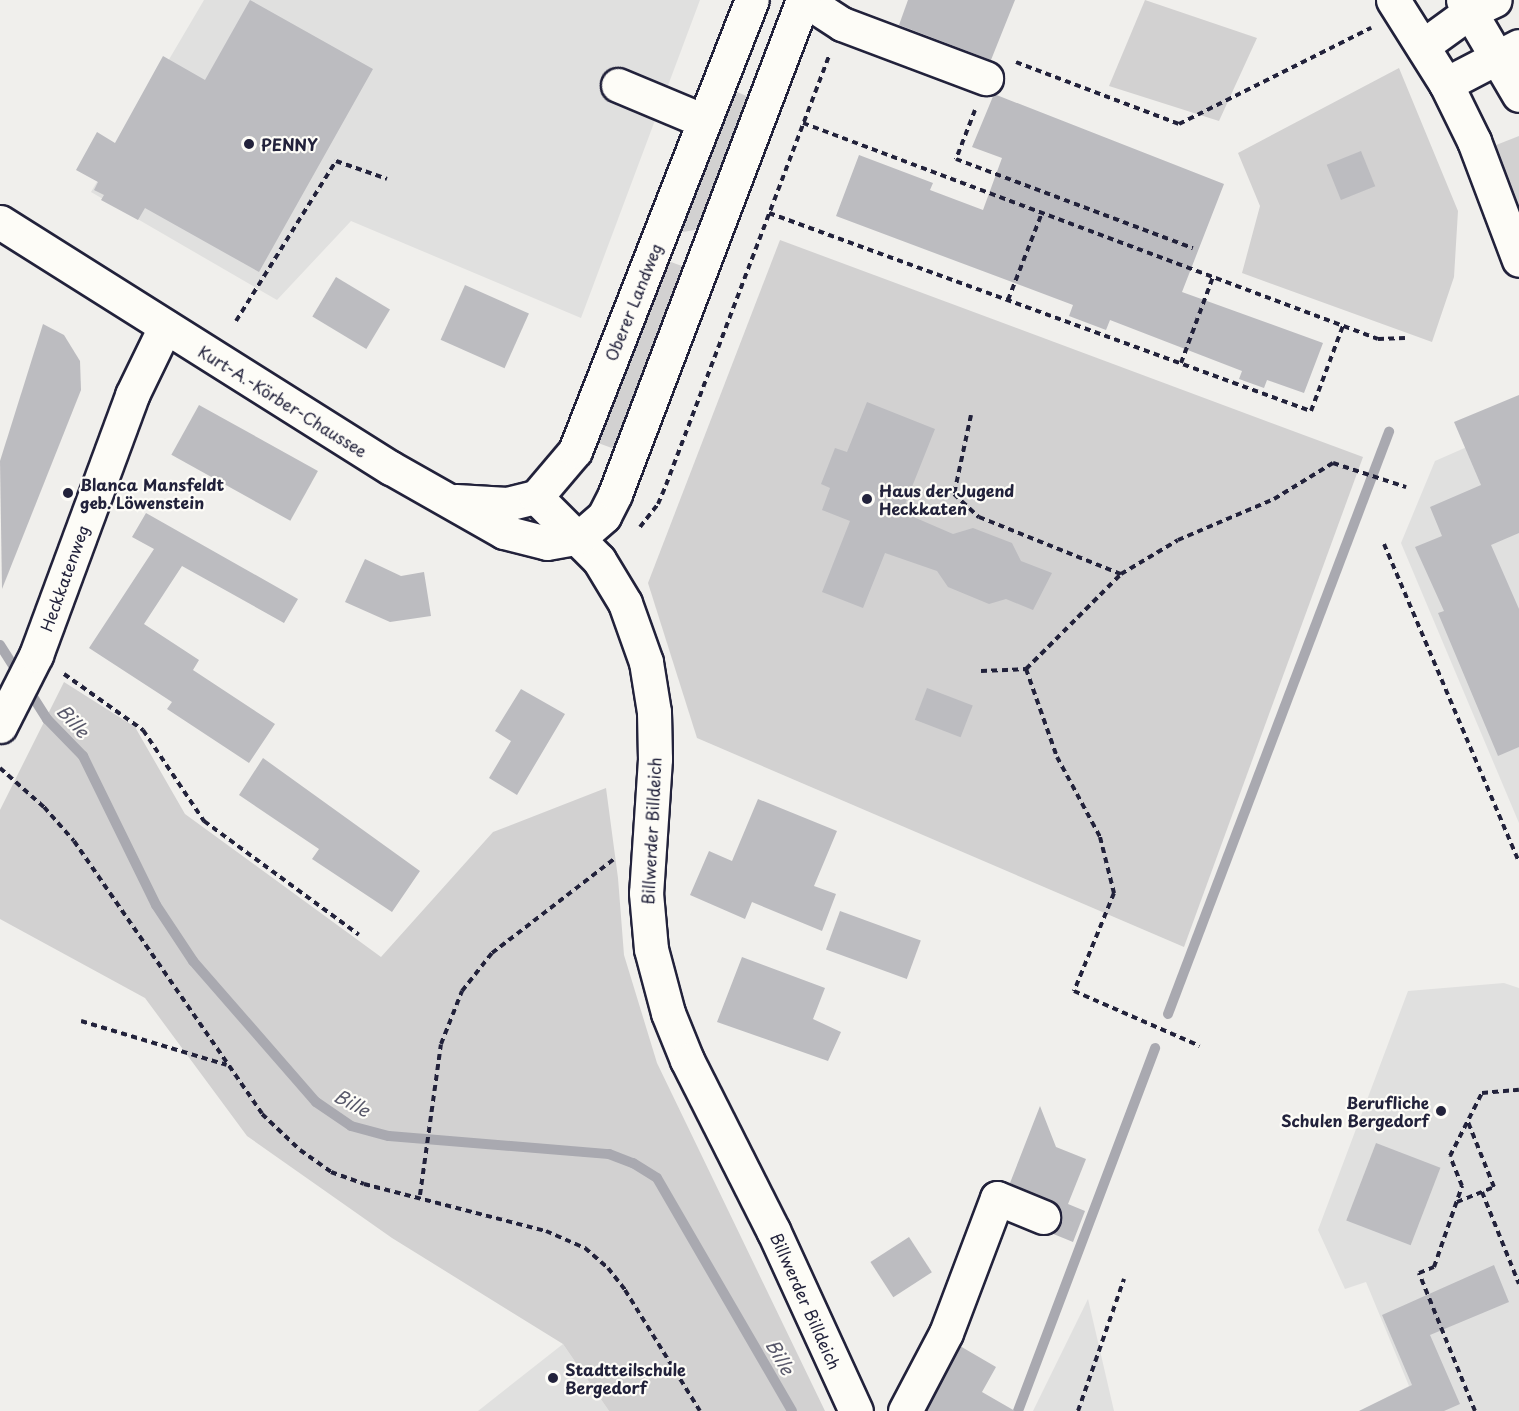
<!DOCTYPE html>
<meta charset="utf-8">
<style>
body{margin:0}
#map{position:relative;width:1519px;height:1411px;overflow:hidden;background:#f0efec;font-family:"Playpen Sans",sans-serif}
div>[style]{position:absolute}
.built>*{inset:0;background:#e0e0df}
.green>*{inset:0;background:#d2d1d1;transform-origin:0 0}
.stream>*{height:10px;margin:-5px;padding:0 5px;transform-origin:5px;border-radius:5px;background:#a9a9b0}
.building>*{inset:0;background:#bcbcc0;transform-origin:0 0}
.path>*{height:4px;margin-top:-2px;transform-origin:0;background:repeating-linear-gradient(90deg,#22223b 0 6px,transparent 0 10.5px)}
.roads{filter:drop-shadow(2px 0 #22223b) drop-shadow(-2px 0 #22223b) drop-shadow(0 2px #22223b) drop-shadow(0 -2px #22223b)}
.minor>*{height:33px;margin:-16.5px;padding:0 16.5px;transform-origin:16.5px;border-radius:16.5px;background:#fdfcf7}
.major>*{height:33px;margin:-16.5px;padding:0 16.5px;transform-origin:16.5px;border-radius:16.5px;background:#fdfcf7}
.dots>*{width:16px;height:16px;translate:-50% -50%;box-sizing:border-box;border:3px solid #fdfcf7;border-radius:50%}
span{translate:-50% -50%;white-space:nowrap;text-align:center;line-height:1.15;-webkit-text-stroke:4.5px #fdfcf7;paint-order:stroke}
.poi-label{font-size:16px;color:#22223b;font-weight:700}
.left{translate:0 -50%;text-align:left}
.right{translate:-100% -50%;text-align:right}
.street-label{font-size:16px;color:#22223b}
.water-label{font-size:18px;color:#58586a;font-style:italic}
</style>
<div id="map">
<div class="built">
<i style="clip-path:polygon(204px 0,700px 0,581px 318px,351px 221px,277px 300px,91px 192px)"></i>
<i style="clip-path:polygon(1519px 424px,1519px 823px,1401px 543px,1435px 461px)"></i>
<i style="clip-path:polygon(1504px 983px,1519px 988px,1519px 1411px,1359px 1411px,1409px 1386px,1366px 1282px,1345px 1289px,1318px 1230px,1408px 991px)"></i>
<i style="clip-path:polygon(1088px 1299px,1114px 1411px,1033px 1411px)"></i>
<i style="clip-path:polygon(563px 1344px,609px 1411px,478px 1411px)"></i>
</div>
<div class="green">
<i style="clip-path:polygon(1145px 0,1257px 38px,1219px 121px,1109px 86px)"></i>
<i style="clip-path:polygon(1399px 68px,1458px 211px,1454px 277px,1432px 342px,1242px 273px,1260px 206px,1238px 153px)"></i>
<i style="clip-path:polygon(729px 89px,752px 98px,704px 218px,695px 230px,683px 232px,679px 222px)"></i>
<i style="clip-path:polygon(1519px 136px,1519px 216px,1491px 147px)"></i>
<i style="clip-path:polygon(780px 240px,1363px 457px,1184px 947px,697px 738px,648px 583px)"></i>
<i style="left:660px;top:258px;width:27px;height:195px;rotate:20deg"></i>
<i style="clip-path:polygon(64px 682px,135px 727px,185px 814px,381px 957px,493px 832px,606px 788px,618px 878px,624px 955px,657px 1063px,825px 1411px,609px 1411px,563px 1344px,392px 1238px,247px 1136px,145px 998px,0 919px,0 810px)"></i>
</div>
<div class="stream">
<i style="left:0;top:645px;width:88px;rotate:57.6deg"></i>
<i style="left:47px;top:719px;width:52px;rotate:45.8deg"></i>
<i style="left:83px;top:756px;width:166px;rotate:63.9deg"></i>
<i style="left:156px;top:905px;width:67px;rotate:56.5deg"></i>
<i style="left:193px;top:961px;width:187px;rotate:48.9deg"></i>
<i style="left:316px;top:1102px;width:42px;rotate:34.4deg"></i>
<i style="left:351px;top:1126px;width:39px;rotate:15deg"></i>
<i style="left:389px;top:1136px;width:221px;rotate:4.7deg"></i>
<i style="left:609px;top:1154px;width:26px;rotate:21deg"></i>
<i style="left:633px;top:1163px;width:28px;rotate:32deg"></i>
<i style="left:657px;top:1178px;width:269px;rotate:59.9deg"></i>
<i style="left:1168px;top:1014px;width:623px;rotate:-69.21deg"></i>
<i style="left:1018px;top:1411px;width:388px;rotate:-69.3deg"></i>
</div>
<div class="building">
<i style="clip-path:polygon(250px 0,373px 69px,259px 272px,145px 208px,138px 220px,101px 200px,104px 195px,94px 190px,98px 182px,76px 170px,97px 132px,115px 143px,163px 56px,205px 80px)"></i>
<i style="clip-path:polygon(908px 0,1015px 0,991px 60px,899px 25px)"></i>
<i style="clip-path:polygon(994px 94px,1224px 184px,1182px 292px,1323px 343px,1304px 393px,1267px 380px,1264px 388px,1239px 379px,1242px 371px,1110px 320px,1106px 330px,1069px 316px,1073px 305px,836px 216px,859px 155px,933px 183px,930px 190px,983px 210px,1002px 158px,972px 147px)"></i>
<i style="left:1361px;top:151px;width:38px;height:37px;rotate:68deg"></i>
<i style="left:336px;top:277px;width:63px;height:46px;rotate:31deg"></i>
<i style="left:465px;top:285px;width:70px;height:60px;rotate:24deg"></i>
<i style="clip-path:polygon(43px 324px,64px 335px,80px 361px,81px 390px,2px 589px,0 461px)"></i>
<i style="clip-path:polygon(1519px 395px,1519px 533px,1491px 545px,1519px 609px,1519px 747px,1498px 756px,1438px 613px,1444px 611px,1415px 547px,1442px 536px,1430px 507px,1481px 485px,1454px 422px)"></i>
<i style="clip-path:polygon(867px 402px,935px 429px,902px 512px,953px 534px,973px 528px,1012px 543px,1021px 561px,1052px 573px,1033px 610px,1006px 599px,989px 604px,948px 587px,937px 571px,885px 553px,863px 608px,822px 592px,850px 521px,822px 510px,830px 488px,821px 484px,835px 448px,847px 452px)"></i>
<i style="left:199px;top:405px;width:136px;height:57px;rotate:29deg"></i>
<i style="clip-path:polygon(146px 513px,298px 599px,284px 623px,182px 566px,144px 624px,199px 660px,193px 670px,275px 724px,249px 763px,167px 709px,172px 702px,89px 648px,154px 549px,132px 537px)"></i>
<i style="clip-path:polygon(365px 559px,401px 576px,424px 572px,431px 616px,390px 622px,345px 602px)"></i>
<i style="left:927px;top:688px;width:49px;height:34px;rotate:21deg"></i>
<i style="clip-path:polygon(521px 689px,565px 714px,517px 795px,489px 778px,511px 741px,495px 731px)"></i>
<i style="clip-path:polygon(263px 758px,420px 871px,392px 912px,312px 859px,319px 849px,239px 795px)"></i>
<i style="clip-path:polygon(758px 799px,837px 831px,814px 886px,836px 894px,822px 931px,752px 902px,745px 919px,690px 895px,709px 851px,732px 861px)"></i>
<i style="left:840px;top:911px;width:86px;height:41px;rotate:20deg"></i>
<i style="clip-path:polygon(742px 957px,825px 988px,813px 1019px,841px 1032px,828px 1061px,717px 1022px)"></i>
<i style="clip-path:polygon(1040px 1106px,1056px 1147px,1086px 1159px,1068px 1204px,1085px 1211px,1073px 1242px,1051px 1233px,1060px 1224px,1057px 1205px,1010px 1183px)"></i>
<i style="left:1376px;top:1143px;width:69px;height:83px;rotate:21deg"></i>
<i style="left:909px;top:1237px;width:42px;height:46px;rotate:57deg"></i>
<i style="clip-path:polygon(1494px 1265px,1509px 1302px,1430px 1335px,1460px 1404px,1444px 1411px,1359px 1411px,1412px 1385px,1382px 1315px)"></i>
<i style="clip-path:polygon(960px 1346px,996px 1367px,982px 1392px,1015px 1411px,926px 1411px)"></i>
</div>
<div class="path">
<i style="left:1016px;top:62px;width:174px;rotate:20.8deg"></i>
<i style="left:1179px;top:124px;width:215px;rotate:-26.6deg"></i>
<i style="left:975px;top:110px;width:53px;rotate:111.2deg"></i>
<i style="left:956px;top:159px;width:253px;rotate:20.6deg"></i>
<i style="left:803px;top:123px;width:614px;rotate:20.59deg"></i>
<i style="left:1378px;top:339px;width:27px;rotate:-2deg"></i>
<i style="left:769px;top:213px;width:577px;rotate:20.07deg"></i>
<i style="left:1311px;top:411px;width:91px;rotate:-69.4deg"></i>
<i style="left:1008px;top:300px;width:93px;rotate:-68.7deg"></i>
<i style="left:236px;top:321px;width:189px;rotate:-58deg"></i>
<i style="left:336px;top:161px;width:54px;rotate:19.4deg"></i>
<i style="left:1181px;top:363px;width:92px;rotate:-69.6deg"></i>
<i style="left:971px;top:415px;width:81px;rotate:102.1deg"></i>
<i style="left:954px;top:494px;width:34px;rotate:43deg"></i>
<i style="left:979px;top:517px;width:153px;rotate:21.9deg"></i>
<i style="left:640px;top:527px;width:29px;rotate:-52deg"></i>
<i style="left:658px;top:504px;width:21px;rotate:-67deg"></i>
<i style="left:666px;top:485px;width:458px;rotate:-69.2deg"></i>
<i style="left:1384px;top:544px;width:345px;rotate:67deg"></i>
<i style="left:1026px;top:669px;width:93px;rotate:70.6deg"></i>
<i style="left:1057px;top:757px;width:91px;rotate:61.7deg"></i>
<i style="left:1100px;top:837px;width:58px;rotate:76deg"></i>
<i style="left:1114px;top:893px;width:106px;rotate:112.2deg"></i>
<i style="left:1074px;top:991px;width:137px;rotate:23.6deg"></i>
<i style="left:981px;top:671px;width:45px;rotate:-2.5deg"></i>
<i style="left:1026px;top:669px;width:134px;rotate:-45deg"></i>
<i style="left:1121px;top:574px;width:66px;rotate:-30.8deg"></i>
<i style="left:1178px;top:540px;width:104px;rotate:-23.1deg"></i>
<i style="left:1274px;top:499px;width:69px;rotate:-31.4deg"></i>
<i style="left:1333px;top:463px;width:77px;rotate:18.2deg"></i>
<i style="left:64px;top:674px;width:97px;rotate:35.3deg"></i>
<i style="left:143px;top:730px;width:110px;rotate:56.2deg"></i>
<i style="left:204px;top:821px;width:192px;rotate:36.3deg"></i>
<i style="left:0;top:768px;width:59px;rotate:41.6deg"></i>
<i style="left:44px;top:807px;width:45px;rotate:48.6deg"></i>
<i style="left:74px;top:841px;width:331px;rotate:55.4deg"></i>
<i style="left:262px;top:1114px;width:52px;rotate:43.5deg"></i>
<i style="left:300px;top:1150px;width:38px;rotate:35deg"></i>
<i style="left:331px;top:1172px;width:35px;rotate:20deg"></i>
<i style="left:364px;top:1184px;width:188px;rotate:14.5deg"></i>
<i style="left:546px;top:1231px;width:43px;rotate:23.6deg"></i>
<i style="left:585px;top:1248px;width:30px;rotate:41deg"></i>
<i style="left:608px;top:1268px;width:28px;rotate:52deg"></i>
<i style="left:625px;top:1290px;width:142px;rotate:58.2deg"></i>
<i style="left:81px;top:1021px;width:152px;rotate:16.8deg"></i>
<i style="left:1482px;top:1192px;width:99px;rotate:68.1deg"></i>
<i style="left:420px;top:1195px;width:152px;rotate:-82.1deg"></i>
<i style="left:441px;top:1044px;width:57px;rotate:-68.4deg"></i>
<i style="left:462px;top:991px;width:48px;rotate:-51.7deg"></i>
<i style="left:492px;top:953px;width:154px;rotate:-37.6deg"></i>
<i style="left:1457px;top:1202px;width:40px;rotate:-22deg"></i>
<i style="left:1494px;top:1187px;width:70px;rotate:-111.8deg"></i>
<i style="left:1078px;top:1411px;width:140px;rotate:-70.8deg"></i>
<i style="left:1475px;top:1411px;width:149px;rotate:-112.1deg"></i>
<i style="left:1419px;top:1273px;width:16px;rotate:-22deg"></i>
<i style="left:1434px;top:1267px;width:86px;rotate:-70.9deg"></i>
<i style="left:1462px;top:1186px;width:32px;rotate:-112deg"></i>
<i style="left:1450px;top:1156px;width:71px;rotate:-63.1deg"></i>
<i style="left:1482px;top:1093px;width:37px;rotate:-5deg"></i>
</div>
<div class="roads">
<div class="minor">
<i style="left:805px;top:0;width:44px;rotate:33deg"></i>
<i style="left:842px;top:24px;width:154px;rotate:20.6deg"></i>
<i style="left:1393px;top:0;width:99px;rotate:57.8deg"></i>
<i style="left:1446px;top:84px;width:64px;rotate:63.8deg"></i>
<i style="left:1474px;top:141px;width:127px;rotate:69.3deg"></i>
<i style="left:1463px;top:0;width:110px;rotate:59.5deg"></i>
<i style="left:1424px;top:45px;width:58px;rotate:-35.9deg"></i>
<i style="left:1471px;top:11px;width:26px;rotate:-25deg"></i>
<i style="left:1446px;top:84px;width:82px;rotate:-27.5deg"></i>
<i style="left:618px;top:85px;width:93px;rotate:22.7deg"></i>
<i style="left:536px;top:497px;width:89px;rotate:45deg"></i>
<i style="left:599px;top:560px;width:50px;rotate:58.8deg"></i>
<i style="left:625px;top:603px;width:63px;rotate:70.4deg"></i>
<i style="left:646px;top:662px;width:51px;rotate:80.9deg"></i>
<i style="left:654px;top:712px;width:47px;rotate:88.8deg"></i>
<i style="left:655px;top:759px;width:134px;rotate:93.8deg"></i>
<i style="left:646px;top:893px;width:56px;rotate:84.9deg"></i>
<i style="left:651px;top:949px;width:66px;rotate:75.1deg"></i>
<i style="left:668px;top:1013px;width:51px;rotate:68deg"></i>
<i style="left:687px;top:1060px;width:191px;rotate:63.2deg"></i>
<i style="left:773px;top:1230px;width:199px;rotate:65.4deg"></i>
<i style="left:0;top:726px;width:80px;rotate:-63.1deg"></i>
<i style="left:36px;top:655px;width:277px;rotate:-69.7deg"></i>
<i style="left:132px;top:395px;width:76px;rotate:-64.1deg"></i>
<i style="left:905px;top:1411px;width:88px;rotate:-62.3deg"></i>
<i style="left:946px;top:1333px;width:144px;rotate:-69.3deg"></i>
<i style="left:997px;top:1198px;width:50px;rotate:22.4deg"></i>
</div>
<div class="major">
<i style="left:0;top:222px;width:462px;rotate:32.2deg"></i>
<i style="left:391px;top:468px;width:130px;rotate:29.5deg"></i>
<i style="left:504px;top:532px;width:44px;rotate:14.3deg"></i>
<i style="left:547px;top:543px;width:34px;rotate:-10deg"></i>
<i style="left:580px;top:537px;width:32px;rotate:-41deg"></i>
<i style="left:604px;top:516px;width:25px;rotate:-63deg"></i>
<i style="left:615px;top:494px;width:529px;rotate:-69.16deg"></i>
<i style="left:456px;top:501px;width:51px;rotate:3.4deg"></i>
<i style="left:507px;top:504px;width:30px;rotate:-14deg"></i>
<i style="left:536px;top:497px;width:60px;rotate:-49.7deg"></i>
<i style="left:575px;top:451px;width:484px;rotate:-68.6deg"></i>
</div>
</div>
<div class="dots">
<i style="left:249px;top:144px;background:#22223b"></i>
<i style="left:68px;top:493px;background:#22223b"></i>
<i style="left:867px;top:499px;background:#22223b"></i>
<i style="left:1441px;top:1111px;background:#22223b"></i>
<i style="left:553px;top:1378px;background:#22223b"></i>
</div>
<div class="poi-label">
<span class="left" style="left:261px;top:144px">PENNY</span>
<span class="left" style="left:80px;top:493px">Blanca Mansfeldt<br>geb. Löwenstein</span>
<span class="left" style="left:879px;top:499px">Haus der Jugend<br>Heckkaten</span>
<span class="right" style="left:1429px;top:1111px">Berufliche<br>Schulen Bergedorf</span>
<span class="left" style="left:565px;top:1378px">Stadtteilschule<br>Bergedorf</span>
</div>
<div class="street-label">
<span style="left:633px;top:302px;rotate:-68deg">Oberer Landweg</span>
<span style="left:283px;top:401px;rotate:32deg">Kurt-A.-Körber-Chaussee</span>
<span style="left:64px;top:578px;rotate:-70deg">Heckkatenweg</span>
<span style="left:651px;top:831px;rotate:-87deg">Billwerder Billdeich</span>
<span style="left:806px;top:1301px;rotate:66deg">Billwerder Billdeich</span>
</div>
<div class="water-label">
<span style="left:73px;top:721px;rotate:47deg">Bille</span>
<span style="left:352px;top:1103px;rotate:28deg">Bille</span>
<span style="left:780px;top:1357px;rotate:60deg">Bille</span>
</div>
</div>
